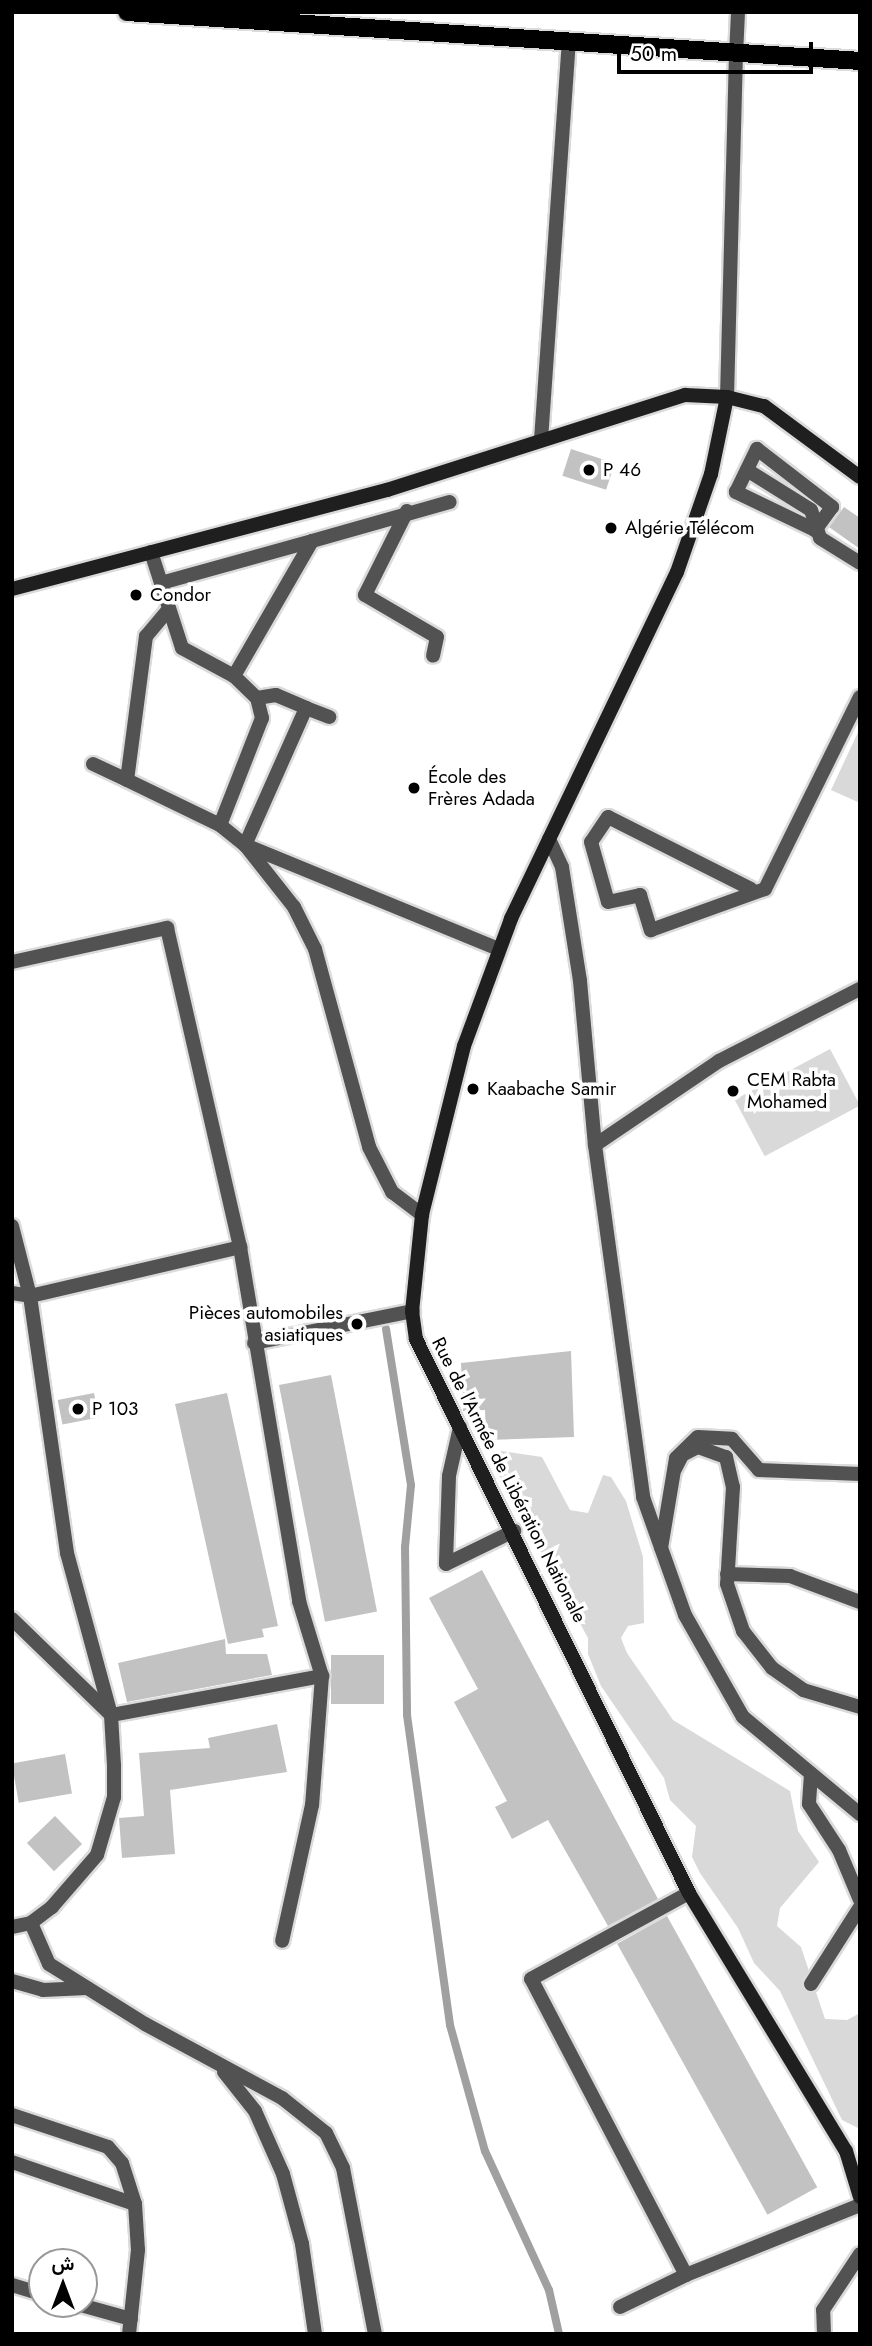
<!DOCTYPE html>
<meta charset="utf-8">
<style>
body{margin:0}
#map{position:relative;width:872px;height:2346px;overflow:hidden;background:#fff;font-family:Jost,Vazirmatn,sans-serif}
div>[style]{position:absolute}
.green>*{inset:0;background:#d9d9d9;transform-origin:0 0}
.stream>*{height:8px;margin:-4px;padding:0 4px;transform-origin:4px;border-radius:4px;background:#a0a0a0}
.building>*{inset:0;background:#c2c2c2;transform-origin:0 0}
.roads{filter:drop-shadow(2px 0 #dbdbdb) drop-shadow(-2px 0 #dbdbdb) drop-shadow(0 2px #dbdbdb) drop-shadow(0 -2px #dbdbdb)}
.pedestrian>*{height:14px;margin:-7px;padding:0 7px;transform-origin:7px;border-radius:7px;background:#525252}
.minor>*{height:14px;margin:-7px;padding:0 7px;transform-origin:7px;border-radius:7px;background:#525252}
.secondary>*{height:14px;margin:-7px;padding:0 7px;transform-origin:7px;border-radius:7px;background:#1f1f1f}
.primary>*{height:18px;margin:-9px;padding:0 9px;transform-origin:9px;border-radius:9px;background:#000}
.dots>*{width:19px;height:19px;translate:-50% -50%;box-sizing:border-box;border:4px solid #fff;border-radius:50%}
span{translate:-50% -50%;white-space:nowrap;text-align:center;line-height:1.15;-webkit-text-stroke:7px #fff;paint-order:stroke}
.poi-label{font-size:19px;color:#000}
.left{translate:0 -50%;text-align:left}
.right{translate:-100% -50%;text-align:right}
.street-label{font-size:19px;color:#000}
.frame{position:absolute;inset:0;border:14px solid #000;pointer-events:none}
.north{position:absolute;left:28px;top:2248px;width:70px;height:70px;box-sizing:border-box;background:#fff;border:2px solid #999;border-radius:50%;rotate:0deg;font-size:19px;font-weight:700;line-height:28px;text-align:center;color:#000}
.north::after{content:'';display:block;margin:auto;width:24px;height:32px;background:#000;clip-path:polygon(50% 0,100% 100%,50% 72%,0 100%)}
.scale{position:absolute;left:617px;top:42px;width:196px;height:32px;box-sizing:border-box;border:4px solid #000;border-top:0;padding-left:9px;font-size:21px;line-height:24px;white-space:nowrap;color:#000;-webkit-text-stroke:5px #fff;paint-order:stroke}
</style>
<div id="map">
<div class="green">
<i style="clip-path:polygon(860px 728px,860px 803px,831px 790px)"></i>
<i style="left:830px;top:1049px;width:64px;height:108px;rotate:62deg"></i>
<i style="clip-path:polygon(501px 1451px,542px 1457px,570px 1510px,588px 1513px,603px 1475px,611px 1477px,626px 1501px,643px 1557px,644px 1623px,628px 1626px,621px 1638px,627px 1653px,673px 1720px,790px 1791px,798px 1831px,819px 1862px,780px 1908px,777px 1926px,801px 1947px,825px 2019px,847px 2020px,860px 2013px,860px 2129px,842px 2120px,780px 1991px,754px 1963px,738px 1928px,700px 1873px,692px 1857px,696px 1826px,670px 1800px,664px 1778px,601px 1686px,588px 1654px,588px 1638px,499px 1475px,495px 1460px)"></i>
</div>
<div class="stream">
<i style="left:386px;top:1329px;width:158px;rotate:80.9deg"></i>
<i style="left:411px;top:1485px;width:62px;rotate:95.5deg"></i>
<i style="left:405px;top:1547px;width:168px;rotate:89.3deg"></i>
<i style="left:407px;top:1715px;width:313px;rotate:82.1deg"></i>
<i style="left:450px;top:2025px;width:131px;rotate:74.5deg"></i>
<i style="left:485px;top:2151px;width:153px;rotate:65.3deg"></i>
<i style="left:549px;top:2290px;width:45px;rotate:77.2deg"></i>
</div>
<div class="building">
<i style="left:571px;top:449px;width:46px;height:28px;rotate:18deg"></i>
<i style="clip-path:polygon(844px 507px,860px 518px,860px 549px,829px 527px)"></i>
<i style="clip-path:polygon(571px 1351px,574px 1437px,486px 1440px,485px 1410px,463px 1411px,461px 1363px)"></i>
<i style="left:331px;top:1375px;width:241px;height:53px;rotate:79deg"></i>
<i style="left:94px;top:1393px;width:25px;height:37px;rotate:79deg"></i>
<i style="clip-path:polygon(227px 1393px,278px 1626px,262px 1629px,264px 1637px,228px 1644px,175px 1404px)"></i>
<i style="clip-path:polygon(482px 1570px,658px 1899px,608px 1926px,548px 1820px,512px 1839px,495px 1807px,507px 1801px,454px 1702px,478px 1689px,429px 1598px)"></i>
<i style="clip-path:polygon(225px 1639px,226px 1654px,267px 1654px,272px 1675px,127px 1702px,118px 1663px)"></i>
<i style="left:331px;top:1655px;width:53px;height:49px"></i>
<i style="clip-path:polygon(277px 1724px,287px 1772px,170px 1790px,175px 1854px,122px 1858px,119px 1818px,144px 1816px,139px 1753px,210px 1748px,208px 1738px)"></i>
<i style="left:65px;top:1754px;width:40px;height:54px;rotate:80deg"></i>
<i style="left:55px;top:1816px;width:39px;height:39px;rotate:46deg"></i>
<i style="left:667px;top:1916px;width:310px;height:57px;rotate:61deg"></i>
</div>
<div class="roads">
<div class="pedestrian">
<i style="left:736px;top:55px;width:43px;rotate:-87.3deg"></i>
</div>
<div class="minor">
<i style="left:727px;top:397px;width:342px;rotate:-88.5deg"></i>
<i style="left:541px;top:440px;width:397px;rotate:-86deg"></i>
<i style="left:757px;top:449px;width:95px;rotate:37.7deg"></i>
<i style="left:832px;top:507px;width:29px;rotate:126deg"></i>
<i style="left:815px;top:530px;width:88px;rotate:-154.3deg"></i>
<i style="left:736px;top:492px;width:48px;rotate:-64deg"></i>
<i style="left:747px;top:470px;width:75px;rotate:32deg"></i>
<i style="left:811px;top:510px;width:29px;rotate:72deg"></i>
<i style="left:820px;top:538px;width:47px;rotate:32deg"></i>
<i style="left:407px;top:511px;width:94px;rotate:116.6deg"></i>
<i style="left:365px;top:595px;width:83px;rotate:30.3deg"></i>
<i style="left:437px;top:637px;width:19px;rotate:102deg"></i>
<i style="left:151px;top:552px;width:101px;rotate:72.1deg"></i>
<i style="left:182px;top:648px;width:59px;rotate:28.3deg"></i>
<i style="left:234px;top:676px;width:32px;rotate:44deg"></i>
<i style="left:257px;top:698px;width:21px;rotate:76deg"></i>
<i style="left:262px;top:718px;width:115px;rotate:111.4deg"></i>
<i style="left:220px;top:825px;width:32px;rotate:39deg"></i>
<i style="left:245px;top:845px;width:79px;rotate:51.7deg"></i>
<i style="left:294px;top:907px;width:47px;rotate:63.4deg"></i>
<i style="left:315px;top:949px;width:205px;rotate:74.7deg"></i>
<i style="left:369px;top:1147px;width:51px;rotate:62.9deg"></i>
<i style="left:392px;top:1192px;width:38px;rotate:37deg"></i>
<i style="left:161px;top:583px;width:157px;rotate:-15.5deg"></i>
<i style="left:169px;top:609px;width:35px;rotate:130deg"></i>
<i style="left:146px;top:636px;width:145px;rotate:97.5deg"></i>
<i style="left:127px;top:780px;width:103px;rotate:25.8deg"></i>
<i style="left:234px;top:676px;width:156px;rotate:-60deg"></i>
<i style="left:312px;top:541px;width:143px;rotate:-15.8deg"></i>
<i style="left:257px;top:698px;width:19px;rotate:-9deg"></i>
<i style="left:276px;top:695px;width:33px;rotate:23deg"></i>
<i style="left:306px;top:708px;width:150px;rotate:114deg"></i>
<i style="left:245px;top:845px;width:274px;rotate:22.3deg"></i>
<i style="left:306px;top:708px;width:25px;rotate:21deg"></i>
<i style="left:93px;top:764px;width:38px;rotate:25deg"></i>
<i style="left:549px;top:839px;width:31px;rotate:65deg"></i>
<i style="left:562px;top:867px;width:115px;rotate:81deg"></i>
<i style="left:580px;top:981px;width:165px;rotate:84.8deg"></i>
<i style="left:595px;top:1145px;width:355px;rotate:82.2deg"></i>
<i style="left:643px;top:1497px;width:125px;rotate:70.4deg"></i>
<i style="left:685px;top:1615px;width:117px;rotate:60.4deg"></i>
<i style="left:743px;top:1717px;width:152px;rotate:39.7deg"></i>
<i style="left:751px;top:889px;width:160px;rotate:-153.3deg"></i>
<i style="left:608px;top:817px;width:30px;rotate:124deg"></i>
<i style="left:591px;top:842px;width:62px;rotate:74.2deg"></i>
<i style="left:608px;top:902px;width:33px;rotate:-12deg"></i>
<i style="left:640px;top:895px;width:37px;rotate:73deg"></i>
<i style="left:651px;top:930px;width:121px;rotate:-19.8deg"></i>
<i style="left:765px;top:889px;width:214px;rotate:-63.7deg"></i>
<i style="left:12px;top:962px;width:159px;rotate:-12.4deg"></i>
<i style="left:167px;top:928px;width:327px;rotate:77.1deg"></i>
<i style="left:240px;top:1247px;width:359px;rotate:80.5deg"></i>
<i style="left:299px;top:1601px;width:78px;rotate:73deg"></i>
<i style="left:322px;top:1676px;width:129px;rotate:94.4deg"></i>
<i style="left:312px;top:1805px;width:139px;rotate:102.4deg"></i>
<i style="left:595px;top:1145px;width:150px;rotate:-34.1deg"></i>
<i style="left:719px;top:1061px;width:158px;rotate:-27.1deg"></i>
<i style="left:12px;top:1226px;width:72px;rotate:75.6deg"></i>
<i style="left:30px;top:1296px;width:260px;rotate:81.8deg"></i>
<i style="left:67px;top:1553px;width:168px;rotate:74.8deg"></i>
<i style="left:111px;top:1715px;width:50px;rotate:86.6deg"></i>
<i style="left:114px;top:1765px;width:32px;rotate:90deg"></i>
<i style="left:114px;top:1797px;width:60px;rotate:106.3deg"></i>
<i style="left:97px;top:1855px;width:69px;rotate:130.9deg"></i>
<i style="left:52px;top:1907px;width:26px;rotate:143deg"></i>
<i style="left:31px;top:1923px;width:19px;rotate:168deg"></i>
<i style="left:12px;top:1293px;width:18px;rotate:9deg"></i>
<i style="left:30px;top:1296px;width:216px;rotate:-13.1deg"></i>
<i style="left:254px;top:1343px;width:162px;rotate:-11.4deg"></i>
<i style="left:460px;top:1427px;width:50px;rotate:102.7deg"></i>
<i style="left:449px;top:1476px;width:88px;rotate:92deg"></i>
<i style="left:446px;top:1564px;width:76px;rotate:-25.9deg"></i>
<i style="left:675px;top:1469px;width:16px;rotate:-63deg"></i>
<i style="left:682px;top:1455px;width:18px;rotate:-27deg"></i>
<i style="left:698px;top:1447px;width:30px;rotate:20deg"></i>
<i style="left:726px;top:1457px;width:31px;rotate:77deg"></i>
<i style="left:733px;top:1487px;width:97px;rotate:93.5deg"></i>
<i style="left:727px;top:1584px;width:50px;rotate:71.2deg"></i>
<i style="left:743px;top:1631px;width:47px;rotate:51.9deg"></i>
<i style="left:772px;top:1668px;width:38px;rotate:35deg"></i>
<i style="left:803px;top:1690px;width:59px;rotate:16.6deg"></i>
<i style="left:661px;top:1548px;width:91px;rotate:-80.5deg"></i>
<i style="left:676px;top:1458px;width:30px;rotate:-44deg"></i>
<i style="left:698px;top:1437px;width:34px;rotate:3deg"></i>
<i style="left:732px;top:1439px;width:41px;rotate:48.9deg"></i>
<i style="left:759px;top:1470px;width:101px;rotate:2.3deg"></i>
<i style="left:727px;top:1574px;width:63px;rotate:1.8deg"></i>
<i style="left:790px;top:1576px;width:75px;rotate:20.4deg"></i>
<i style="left:12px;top:1619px;width:138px;rotate:44.1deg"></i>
<i style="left:111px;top:1715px;width:215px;rotate:-10.5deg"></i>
<i style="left:811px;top:1774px;width:30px;rotate:94deg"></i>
<i style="left:809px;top:1804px;width:55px;rotate:56.9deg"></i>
<i style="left:839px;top:1850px;width:54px;rotate:67.2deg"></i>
<i style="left:31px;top:1923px;width:45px;rotate:66.3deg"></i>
<i style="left:49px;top:1964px;width:113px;rotate:32deg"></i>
<i style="left:145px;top:2024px;width:156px;rotate:28.4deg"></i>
<i style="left:282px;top:2098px;width:56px;rotate:38.5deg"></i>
<i style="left:326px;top:2133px;width:39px;rotate:64deg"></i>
<i style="left:343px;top:2168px;width:169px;rotate:79.1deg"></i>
<i style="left:12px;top:1981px;width:32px;rotate:16deg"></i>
<i style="left:43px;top:1990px;width:44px;rotate:-2.6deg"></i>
<i style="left:811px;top:1984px;width:91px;rotate:-57.5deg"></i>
<i style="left:224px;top:2072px;width:50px;rotate:51.5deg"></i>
<i style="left:255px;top:2111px;width:69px;rotate:66deg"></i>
<i style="left:283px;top:2174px;width:73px;rotate:74.8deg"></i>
<i style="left:302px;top:2244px;width:91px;rotate:81.8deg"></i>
<i style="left:12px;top:2115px;width:101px;rotate:18.4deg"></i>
<i style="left:108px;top:2147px;width:21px;rotate:49deg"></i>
<i style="left:122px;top:2163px;width:43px;rotate:72.4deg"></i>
<i style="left:135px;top:2204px;width:46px;rotate:86.3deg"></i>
<i style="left:138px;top:2250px;width:84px;rotate:96.1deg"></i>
<i style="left:12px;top:2162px;width:130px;rotate:18.9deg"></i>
<i style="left:686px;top:2275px;width:334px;rotate:-117.6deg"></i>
<i style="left:531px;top:1979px;width:180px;rotate:-28.6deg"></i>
<i style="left:12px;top:2285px;width:31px;rotate:17deg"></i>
<i style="left:77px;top:2304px;width:56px;rotate:15.5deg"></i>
<i style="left:620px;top:2307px;width:73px;rotate:-25.9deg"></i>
<i style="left:686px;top:2275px;width:188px;rotate:-21.9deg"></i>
<i style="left:824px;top:2334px;width:24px;rotate:-92deg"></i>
<i style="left:823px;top:2310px;width:67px;rotate:-56.5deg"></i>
</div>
<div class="secondary">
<i style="left:727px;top:397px;width:79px;rotate:101.7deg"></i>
<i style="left:711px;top:474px;width:104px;rotate:109.1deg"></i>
<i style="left:677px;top:572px;width:385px;rotate:115.6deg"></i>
<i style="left:511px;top:919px;width:135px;rotate:110.3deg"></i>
<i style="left:464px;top:1046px;width:174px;rotate:104deg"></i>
<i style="left:422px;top:1215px;width:97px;rotate:95.9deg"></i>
<i style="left:412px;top:1311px;width:28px;rotate:82deg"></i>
<i style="left:416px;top:1339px;width:618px;rotate:63.77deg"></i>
<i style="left:689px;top:1893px;width:302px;rotate:58.7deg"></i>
<i style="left:846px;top:2151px;width:48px;rotate:73.1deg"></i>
<i style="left:12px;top:589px;width:388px;rotate:-14.8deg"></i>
<i style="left:387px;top:490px;width:313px;rotate:-17.7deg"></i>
<i style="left:685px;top:395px;width:42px;rotate:2.7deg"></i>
<i style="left:727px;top:397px;width:38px;rotate:14deg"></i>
<i style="left:764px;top:406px;width:119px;rotate:36.5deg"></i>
</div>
<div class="primary">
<i style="left:127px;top:12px;width:735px;rotate:3.82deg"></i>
</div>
</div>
<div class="dots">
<i style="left:589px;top:470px;background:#000"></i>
<i style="left:611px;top:528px;background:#000"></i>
<i style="left:136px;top:595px;background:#000"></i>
<i style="left:414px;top:788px;background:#000"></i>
<i style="left:473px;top:1089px;background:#000"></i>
<i style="left:733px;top:1091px;background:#000"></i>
<i style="left:357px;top:1324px;background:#000"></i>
<i style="left:78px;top:1409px;background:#000"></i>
</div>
<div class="poi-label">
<span class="left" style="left:603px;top:470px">P 46</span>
<span class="left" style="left:625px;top:528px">Algérie Télécom</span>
<span class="left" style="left:150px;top:595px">Condor</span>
<span class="left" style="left:428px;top:788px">École des<br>Frères Adada</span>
<span class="left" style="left:747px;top:1091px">CEM Rabta<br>Mohamed</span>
<span class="left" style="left:487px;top:1089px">Kaabache Samir</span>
<span class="right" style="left:343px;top:1324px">Pièces automobiles<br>asiatiques</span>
<span class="left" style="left:92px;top:1409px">P 103</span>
</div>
<div class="street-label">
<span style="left:509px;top:1480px;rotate:63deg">Rue de l'Armée de Libération Nationale</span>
</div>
<div class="frame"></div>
<div class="north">ش</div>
<div class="scale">50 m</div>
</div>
